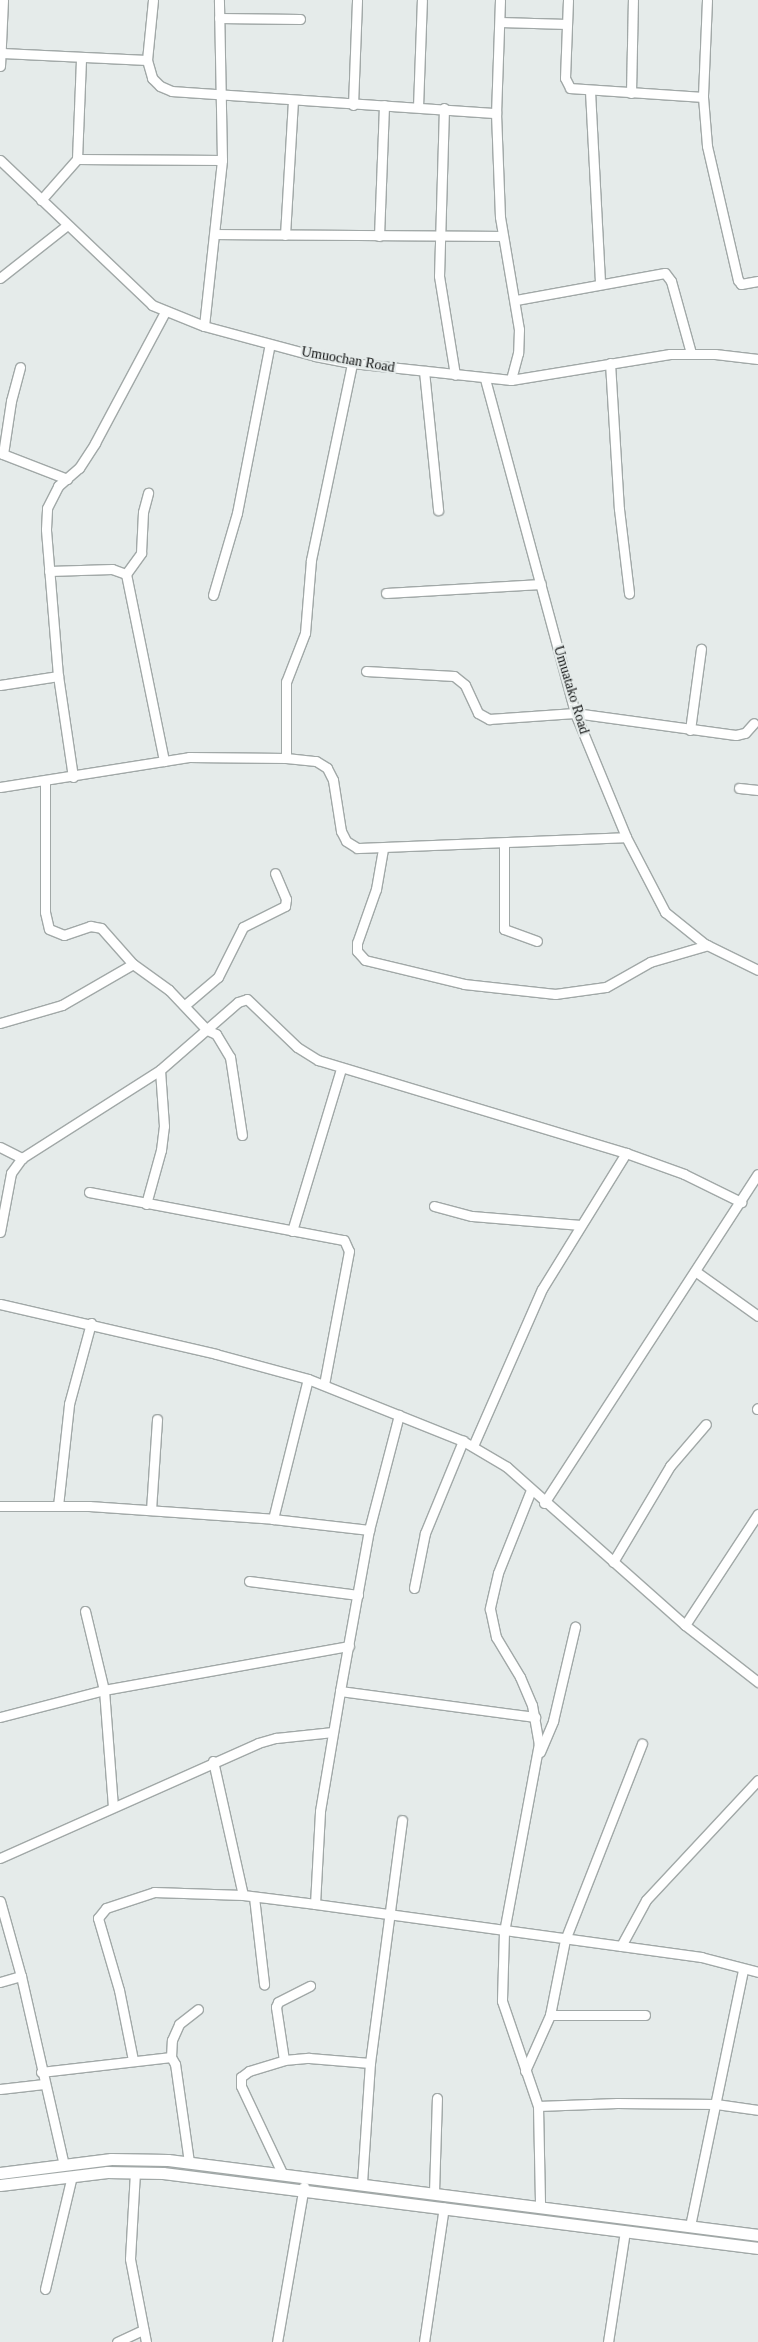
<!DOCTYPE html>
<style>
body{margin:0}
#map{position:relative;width:758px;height:2342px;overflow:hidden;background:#e5ebea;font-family:Georgia,serif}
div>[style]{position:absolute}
.roads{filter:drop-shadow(1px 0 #a1a8a7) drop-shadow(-1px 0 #a1a8a7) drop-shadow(0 1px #a1a8a7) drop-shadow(0 -1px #a1a8a7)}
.minor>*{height:9px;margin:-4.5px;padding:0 4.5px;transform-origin:4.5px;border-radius:4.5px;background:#fff}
.major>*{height:11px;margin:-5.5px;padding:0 5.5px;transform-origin:5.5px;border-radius:5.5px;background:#fff}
span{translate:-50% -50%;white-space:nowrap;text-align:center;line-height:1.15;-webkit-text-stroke:4.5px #e5ebea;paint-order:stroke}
.street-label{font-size:14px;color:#0c0e0e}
</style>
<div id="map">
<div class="roads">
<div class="minor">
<i style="left:153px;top:0;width:60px;rotate:95.7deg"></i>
<i style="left:147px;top:60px;width:19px;rotate:74deg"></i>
<i style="left:152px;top:78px;width:11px;rotate:45deg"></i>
<i style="left:160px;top:86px;width:13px;rotate:23deg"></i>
<i style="left:172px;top:91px;width:325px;rotate:3.9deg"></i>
<i style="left:500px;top:0;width:113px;rotate:92deg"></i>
<i style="left:496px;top:113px;width:104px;rotate:87.8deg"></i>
<i style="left:500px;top:217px;width:114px;rotate:80.4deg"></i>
<i style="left:519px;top:329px;width:24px;rotate:92deg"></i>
<i style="left:518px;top:353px;width:28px;rotate:105deg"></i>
<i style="left:568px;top:0;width:78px;rotate:92.2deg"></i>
<i style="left:565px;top:78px;width:11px;rotate:63deg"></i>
<i style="left:570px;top:88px;width:133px;rotate:3.9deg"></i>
<i style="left:707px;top:0;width:97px;rotate:92.4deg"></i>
<i style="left:703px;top:97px;width:49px;rotate:85.3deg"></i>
<i style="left:707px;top:146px;width:138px;rotate:77deg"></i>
<i style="left:738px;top:280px;width:5px;rotate:53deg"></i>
<i style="left:741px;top:284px;width:17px;rotate:-10deg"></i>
<i style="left:219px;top:18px;width:81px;rotate:0.7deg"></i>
<i style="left:500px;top:22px;width:67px;rotate:1.7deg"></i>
<i style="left:2px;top:53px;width:145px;rotate:2.8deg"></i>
<i style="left:0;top:66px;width:66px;rotate:-87.4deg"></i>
<i style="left:590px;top:91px;width:192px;rotate:87deg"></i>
<i style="left:631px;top:93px;width:93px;rotate:-88.8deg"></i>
<i style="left:353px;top:105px;width:105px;rotate:-87.8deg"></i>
<i style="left:418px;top:107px;width:107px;rotate:-87.9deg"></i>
<i style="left:444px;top:108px;width:168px;rotate:91.7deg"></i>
<i style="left:439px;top:276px;width:100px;rotate:80.8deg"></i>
<i style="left:77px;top:159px;width:145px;rotate:0.4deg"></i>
<i style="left:0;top:160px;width:210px;rotate:43.6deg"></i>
<i style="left:152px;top:305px;width:56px;rotate:22deg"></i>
<i style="left:204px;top:326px;width:115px;rotate:15.1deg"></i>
<i style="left:315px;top:356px;width:38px;rotate:11deg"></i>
<i style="left:352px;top:363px;width:160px;rotate:6.1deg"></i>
<i style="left:511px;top:380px;width:161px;rotate:-9.3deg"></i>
<i style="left:670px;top:354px;width:45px"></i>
<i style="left:715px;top:354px;width:43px;rotate:6.6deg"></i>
<i style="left:41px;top:200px;width:55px;rotate:-48.7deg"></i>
<i style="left:77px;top:159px;width:100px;rotate:-87.7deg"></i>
<i style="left:215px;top:234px;width:287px;rotate:0.4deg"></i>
<i style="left:285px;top:235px;width:135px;rotate:-86.6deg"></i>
<i style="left:379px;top:236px;width:131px;rotate:-87.8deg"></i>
<i style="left:0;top:278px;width:84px;rotate:-38.2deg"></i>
<i style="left:516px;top:300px;width:151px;rotate:-10.3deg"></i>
<i style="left:665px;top:273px;width:10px;rotate:53deg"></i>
<i style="left:671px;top:281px;width:75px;rotate:74.5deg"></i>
<i style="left:204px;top:326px;width:167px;rotate:-83.8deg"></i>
<i style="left:222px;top:160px;width:160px;rotate:-91.1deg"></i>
<i style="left:610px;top:363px;width:146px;rotate:86.5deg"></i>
<i style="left:619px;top:509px;width:85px;rotate:83.2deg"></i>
<i style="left:424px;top:371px;width:140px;rotate:84.2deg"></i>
<i style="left:485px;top:379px;width:346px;rotate:74.9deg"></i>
<i style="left:575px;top:713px;width:134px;rotate:67.6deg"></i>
<i style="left:626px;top:837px;width:85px;rotate:62.5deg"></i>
<i style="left:665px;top:912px;width:51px;rotate:38.7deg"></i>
<i style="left:705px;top:944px;width:59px;rotate:26.1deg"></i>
<i style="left:0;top:453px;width:72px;rotate:21.2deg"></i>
<i style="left:3px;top:454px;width:54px;rotate:-81.4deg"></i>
<i style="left:11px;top:401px;width:35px;rotate:-75deg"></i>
<i style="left:49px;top:571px;width:63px;rotate:-1.8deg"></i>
<i style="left:112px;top:569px;width:15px;rotate:20deg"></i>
<i style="left:126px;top:574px;width:191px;rotate:78.5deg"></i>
<i style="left:126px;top:574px;width:26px;rotate:-54deg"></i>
<i style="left:141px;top:553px;width:41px;rotate:-87.2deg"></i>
<i style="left:143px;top:512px;width:20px;rotate:-75deg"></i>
<i style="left:386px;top:593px;width:155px;rotate:-3.3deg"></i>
<i style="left:213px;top:595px;width:85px;rotate:-73.7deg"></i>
<i style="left:237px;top:513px;width:172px;rotate:-79deg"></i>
<i style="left:366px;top:671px;width:88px;rotate:3.3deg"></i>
<i style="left:454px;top:676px;width:14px;rotate:39deg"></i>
<i style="left:465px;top:685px;width:31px;rotate:65deg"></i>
<i style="left:478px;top:713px;width:13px;rotate:29deg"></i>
<i style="left:489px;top:719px;width:86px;rotate:-4deg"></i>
<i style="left:575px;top:713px;width:162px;rotate:7.8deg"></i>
<i style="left:736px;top:735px;width:9px;rotate:-13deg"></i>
<i style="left:745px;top:733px;width:13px;rotate:-48deg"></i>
<i style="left:0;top:685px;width:59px;rotate:-8.8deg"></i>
<i style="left:690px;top:730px;width:82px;rotate:-82.3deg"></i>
<i style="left:286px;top:758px;width:76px;rotate:-90deg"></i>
<i style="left:286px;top:682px;width:53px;rotate:-68.8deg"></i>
<i style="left:305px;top:633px;width:73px;rotate:-85.3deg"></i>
<i style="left:311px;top:560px;width:201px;rotate:-78.2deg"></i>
<i style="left:73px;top:777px;width:102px;rotate:-98.4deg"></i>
<i style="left:58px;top:676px;width:147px;rotate:-94.7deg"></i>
<i style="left:46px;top:529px;width:21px;rotate:-87deg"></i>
<i style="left:47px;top:508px;width:25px;rotate:-63deg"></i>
<i style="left:58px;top:486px;width:28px;rotate:-41deg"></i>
<i style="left:79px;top:468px;width:30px;rotate:-57deg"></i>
<i style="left:95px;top:443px;width:149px;rotate:-61.9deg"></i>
<i style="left:45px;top:781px;width:131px;rotate:90deg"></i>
<i style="left:45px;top:912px;width:17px;rotate:77deg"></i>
<i style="left:49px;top:929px;width:16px;rotate:22deg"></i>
<i style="left:64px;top:935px;width:28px;rotate:-19deg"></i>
<i style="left:90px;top:926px;width:11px;rotate:10deg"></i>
<i style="left:101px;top:928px;width:48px;rotate:48.4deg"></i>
<i style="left:133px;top:964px;width:44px;rotate:35.8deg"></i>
<i style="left:169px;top:990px;width:55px;rotate:46.5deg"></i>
<i style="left:207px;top:1030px;width:10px;rotate:24deg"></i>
<i style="left:216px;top:1034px;width:27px;rotate:59deg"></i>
<i style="left:230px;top:1057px;width:79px;rotate:81.3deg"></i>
<i style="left:0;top:787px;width:191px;rotate:-9deg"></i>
<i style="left:189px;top:757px;width:97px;rotate:0.6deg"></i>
<i style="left:286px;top:758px;width:30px;rotate:6deg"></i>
<i style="left:316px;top:761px;width:13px;rotate:32deg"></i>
<i style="left:327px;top:768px;width:13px;rotate:63deg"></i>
<i style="left:333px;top:780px;width:52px;rotate:81.1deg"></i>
<i style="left:341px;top:831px;width:11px;rotate:63deg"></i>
<i style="left:346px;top:841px;width:13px;rotate:32deg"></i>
<i style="left:357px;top:848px;width:269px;rotate:-2.3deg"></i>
<i style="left:739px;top:788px;width:19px;rotate:6deg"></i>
<i style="left:504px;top:843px;width:86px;rotate:90deg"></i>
<i style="left:504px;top:929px;width:35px;rotate:20deg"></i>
<i style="left:383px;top:849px;width:41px;rotate:99.9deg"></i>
<i style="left:376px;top:889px;width:57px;rotate:109.4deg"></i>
<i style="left:357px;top:943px;width:8px;rotate:90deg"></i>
<i style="left:357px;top:951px;width:12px;rotate:48deg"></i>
<i style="left:365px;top:960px;width:102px;rotate:13.6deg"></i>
<i style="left:464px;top:984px;width:92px;rotate:6.3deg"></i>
<i style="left:555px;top:994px;width:51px;rotate:-7.8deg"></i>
<i style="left:606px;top:987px;width:51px;rotate:-29.6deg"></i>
<i style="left:650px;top:962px;width:60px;rotate:-16.3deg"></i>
<i style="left:185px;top:1005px;width:43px;rotate:-40.3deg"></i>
<i style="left:218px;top:977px;width:56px;rotate:-63.4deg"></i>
<i style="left:243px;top:927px;width:47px;rotate:-26.6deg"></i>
<i style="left:285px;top:906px;width:7px;rotate:-82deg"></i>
<i style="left:286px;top:899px;width:28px;rotate:-113deg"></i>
<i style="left:0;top:1023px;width:65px;rotate:-16.2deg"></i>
<i style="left:62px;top:1005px;width:82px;rotate:-30deg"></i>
<i style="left:0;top:1147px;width:25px;rotate:27deg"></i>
<i style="left:89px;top:1192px;width:259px;rotate:10.7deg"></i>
<i style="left:344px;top:1240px;width:12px;rotate:66deg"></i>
<i style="left:349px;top:1251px;width:136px;rotate:100.6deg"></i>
<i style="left:146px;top:1204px;width:56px;rotate:-74.5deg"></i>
<i style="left:161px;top:1150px;width:24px;rotate:-83deg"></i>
<i style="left:164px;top:1126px;width:56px;rotate:-94.1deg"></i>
<i style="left:434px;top:1206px;width:39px;rotate:15deg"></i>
<i style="left:472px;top:1216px;width:109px;rotate:4.7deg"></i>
<i style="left:292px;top:1231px;width:169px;rotate:-73.2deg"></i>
<i style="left:0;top:1232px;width:60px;rotate:-79.4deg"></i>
<i style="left:11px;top:1173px;width:19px;rotate:-54deg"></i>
<i style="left:22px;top:1158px;width:164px;rotate:-32.5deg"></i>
<i style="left:160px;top:1070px;width:103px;rotate:-41.1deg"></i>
<i style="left:238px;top:1002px;width:9px;rotate:-18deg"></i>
<i style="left:247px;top:999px;width:69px;rotate:43.8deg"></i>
<i style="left:297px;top:1047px;width:25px;rotate:32deg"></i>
<i style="left:318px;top:1060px;width:322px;rotate:16.8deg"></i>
<i style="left:626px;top:1153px;width:62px;rotate:19.9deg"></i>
<i style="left:684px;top:1174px;width:64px;rotate:26.2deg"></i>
<i style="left:695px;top:1271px;width:77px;rotate:35.5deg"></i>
<i style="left:0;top:1304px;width:222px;rotate:13deg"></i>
<i style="left:216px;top:1354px;width:95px;rotate:15.2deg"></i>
<i style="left:308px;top:1379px;width:167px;rotate:21.8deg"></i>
<i style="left:463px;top:1441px;width:51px;rotate:30.6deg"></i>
<i style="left:507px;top:1467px;width:238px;rotate:41.6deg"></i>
<i style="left:685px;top:1625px;width:93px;rotate:38deg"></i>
<i style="left:757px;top:1409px;width:1px;rotate:-45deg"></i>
<i style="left:473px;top:1446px;width:171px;rotate:-66.3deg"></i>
<i style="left:542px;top:1289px;width:160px;rotate:-58.3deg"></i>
<i style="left:531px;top:1490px;width:89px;rotate:111.7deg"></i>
<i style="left:498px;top:1573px;width:37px;rotate:103deg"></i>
<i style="left:490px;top:1609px;width:29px;rotate:78deg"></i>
<i style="left:496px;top:1637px;width:47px;rotate:59deg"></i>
<i style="left:520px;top:1677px;width:30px;rotate:67deg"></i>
<i style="left:532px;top:1705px;width:39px;rotate:80deg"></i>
<i style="left:539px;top:1743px;width:192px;rotate:100.5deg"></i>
<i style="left:504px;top:1932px;width:69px;rotate:91.7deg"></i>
<i style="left:502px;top:2001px;width:111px;rotate:71.1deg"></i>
<i style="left:538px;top:2106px;width:99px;rotate:88.8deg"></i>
<i style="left:544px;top:1503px;width:392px;rotate:-57deg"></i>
<i style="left:0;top:1506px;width:89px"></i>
<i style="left:89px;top:1506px;width:184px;rotate:4deg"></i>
<i style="left:273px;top:1519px;width:97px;rotate:6.5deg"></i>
<i style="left:58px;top:1506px;width:103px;rotate:-83.8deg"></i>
<i style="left:69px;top:1404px;width:84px;rotate:-74.8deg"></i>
<i style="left:151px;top:1510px;width:91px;rotate:-86.2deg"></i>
<i style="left:273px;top:1519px;width:144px;rotate:-76deg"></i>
<i style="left:613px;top:1562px;width:112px;rotate:-59.3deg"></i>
<i style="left:670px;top:1466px;width:55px;rotate:-49.4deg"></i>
<i style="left:249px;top:1581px;width:110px;rotate:7.3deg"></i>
<i style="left:414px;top:1588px;width:56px;rotate:-78.7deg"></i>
<i style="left:425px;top:1533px;width:100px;rotate:-67.6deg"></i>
<i style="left:85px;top:1611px;width:81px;rotate:76.5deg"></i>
<i style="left:104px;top:1690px;width:117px;rotate:85.6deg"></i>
<i style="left:685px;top:1625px;width:133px;rotate:-56.7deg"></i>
<i style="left:340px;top:1691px;width:197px;rotate:7.6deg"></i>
<i style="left:0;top:1717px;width:107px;rotate:-14.6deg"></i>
<i style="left:104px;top:1690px;width:249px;rotate:-10.2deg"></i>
<i style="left:540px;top:1752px;width:34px;rotate:-67deg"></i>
<i style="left:553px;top:1721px;width:97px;rotate:-76.8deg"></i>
<i style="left:213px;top:1761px;width:137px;rotate:77.4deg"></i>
<i style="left:0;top:1858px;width:282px;rotate:-24deg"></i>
<i style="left:258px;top:1743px;width:19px;rotate:-16deg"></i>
<i style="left:276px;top:1738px;width:57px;rotate:-6deg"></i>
<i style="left:254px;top:1897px;width:88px;rotate:83.4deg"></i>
<i style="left:0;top:1901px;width:78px;rotate:74.4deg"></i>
<i style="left:21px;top:1976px;width:194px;rotate:77.2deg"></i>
<i style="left:315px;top:1904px;width:93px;rotate:-86.9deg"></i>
<i style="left:320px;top:1811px;width:122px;rotate:-80.5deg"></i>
<i style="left:340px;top:1691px;width:164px;rotate:-79.8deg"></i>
<i style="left:369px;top:1530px;width:119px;rotate:-75.4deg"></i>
<i style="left:621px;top:1946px;width:52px;rotate:-61.5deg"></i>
<i style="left:646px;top:1900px;width:164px;rotate:-47deg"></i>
<i style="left:0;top:1982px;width:22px;rotate:-16deg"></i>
<i style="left:550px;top:2015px;width:95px"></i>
<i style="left:133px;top:2060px;width:71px;rotate:-101.3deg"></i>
<i style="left:119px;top:1990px;width:75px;rotate:-106.3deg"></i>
<i style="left:98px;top:1918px;width:13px;rotate:-51deg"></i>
<i style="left:106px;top:1908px;width:51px;rotate:-18.4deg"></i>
<i style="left:154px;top:1892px;width:89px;rotate:1.9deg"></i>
<i style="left:243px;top:1895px;width:73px;rotate:7.1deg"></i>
<i style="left:315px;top:1904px;width:390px;rotate:7.8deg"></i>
<i style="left:701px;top:1957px;width:59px;rotate:14.7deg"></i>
<i style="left:284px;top:2060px;width:54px;rotate:-98.6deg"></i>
<i style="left:276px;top:2007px;width:5px;rotate:-68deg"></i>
<i style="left:278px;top:2002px;width:36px;rotate:-27deg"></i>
<i style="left:525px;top:2071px;width:61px;rotate:-65.9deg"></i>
<i style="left:550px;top:2015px;width:76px;rotate:-78.7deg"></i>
<i style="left:565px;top:1940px;width:211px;rotate:-68.6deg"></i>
<i style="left:41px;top:2072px;width:131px;rotate:-6.6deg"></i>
<i style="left:0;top:2089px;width:44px;rotate:-6.5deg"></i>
<i style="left:538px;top:2106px;width:79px;rotate:-2.2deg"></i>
<i style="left:617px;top:2103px;width:99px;rotate:0.6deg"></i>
<i style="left:716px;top:2104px;width:42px;rotate:8.1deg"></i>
<i style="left:189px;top:2162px;width:99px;rotate:-98.1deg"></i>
<i style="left:175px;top:2064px;width:8px;rotate:-120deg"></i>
<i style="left:171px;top:2057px;width:17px;rotate:-87deg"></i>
<i style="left:172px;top:2040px;width:17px;rotate:-66deg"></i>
<i style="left:179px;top:2024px;width:24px;rotate:-38deg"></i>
<i style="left:135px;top:2172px;width:87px;rotate:93.3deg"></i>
<i style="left:130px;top:2259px;width:85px;rotate:79.1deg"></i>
<i style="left:283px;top:2175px;width:98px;rotate:-115.3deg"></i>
<i style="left:241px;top:2086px;width:9px;rotate:-90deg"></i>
<i style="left:241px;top:2077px;width:10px;rotate:-37deg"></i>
<i style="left:249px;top:2071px;width:37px;rotate:-17deg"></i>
<i style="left:284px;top:2060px;width:25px;rotate:-5deg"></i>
<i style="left:309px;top:2058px;width:61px;rotate:4.7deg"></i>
<i style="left:362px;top:2183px;width:120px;rotate:-86.2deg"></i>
<i style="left:370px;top:2063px;width:245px;rotate:-82.5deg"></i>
<i style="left:434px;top:2192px;width:94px;rotate:-88.2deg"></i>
<i style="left:690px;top:2226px;width:261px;rotate:-78.3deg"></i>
<i style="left:45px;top:2289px;width:116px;rotate:-76.6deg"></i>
<i style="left:117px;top:2342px;width:29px;rotate:-25deg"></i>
<i style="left:277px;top:2342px;width:158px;rotate:-80.2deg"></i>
<i style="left:424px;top:2342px;width:136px;rotate:-81.6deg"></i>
<i style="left:608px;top:2342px;width:112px;rotate:-81.3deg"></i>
</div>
<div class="major">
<i style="left:0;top:2173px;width:112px;rotate:-7.2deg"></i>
<i style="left:111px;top:2159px;width:57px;rotate:1deg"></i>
<i style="left:168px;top:2160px;width:595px;rotate:7.24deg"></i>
<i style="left:0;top:2185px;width:108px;rotate:-6.9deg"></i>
<i style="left:107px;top:2172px;width:56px;rotate:1deg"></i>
<i style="left:163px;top:2173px;width:600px;rotate:7.18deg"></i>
</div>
</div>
<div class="street-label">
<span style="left:348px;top:360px;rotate:10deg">Umuochan Road</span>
<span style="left:571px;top:690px;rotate:73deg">Umuatako Road</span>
</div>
</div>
